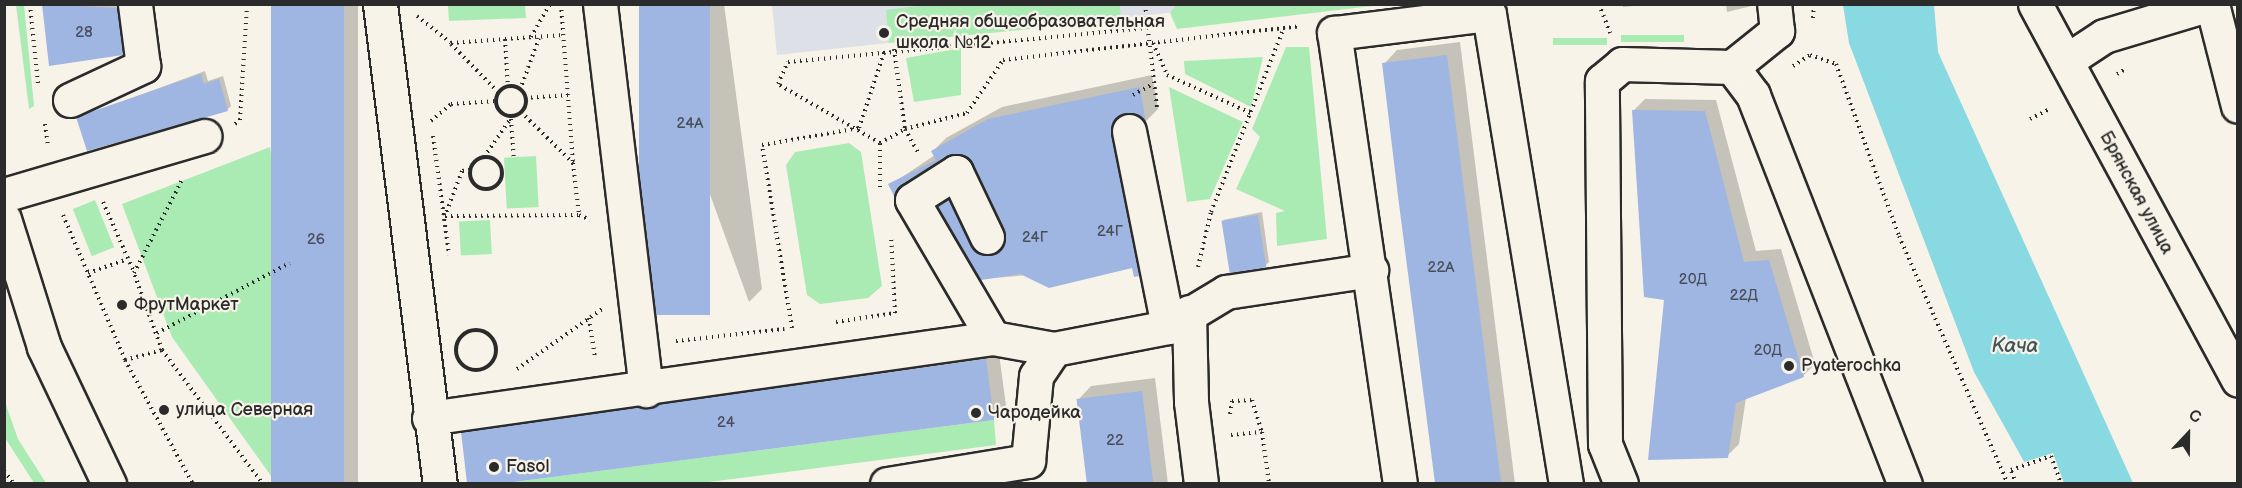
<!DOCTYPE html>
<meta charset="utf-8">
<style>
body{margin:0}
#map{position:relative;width:2242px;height:488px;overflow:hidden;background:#f7f3e8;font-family:"Balsamiq Sans",sans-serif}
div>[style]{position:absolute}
.built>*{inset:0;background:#dde0e6}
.green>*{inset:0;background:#aaebb4;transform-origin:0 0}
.water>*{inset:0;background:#88d9e1}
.pier>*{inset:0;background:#f7f3e8}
.shadow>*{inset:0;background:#0003;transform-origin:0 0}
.building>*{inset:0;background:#9fb5e2;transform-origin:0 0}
.path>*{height:4px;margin-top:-2px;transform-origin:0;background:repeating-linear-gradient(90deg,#2b2b2b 0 1.5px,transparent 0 6px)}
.path>.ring{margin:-2px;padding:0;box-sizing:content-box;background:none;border:4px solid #2b2b2b;border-radius:50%}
.roads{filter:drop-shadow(2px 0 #2b2b2b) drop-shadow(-2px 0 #2b2b2b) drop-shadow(0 2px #2b2b2b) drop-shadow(0 -2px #2b2b2b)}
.minor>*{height:33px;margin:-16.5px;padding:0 16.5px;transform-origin:16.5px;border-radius:16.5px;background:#f7f3e8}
.highway>*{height:33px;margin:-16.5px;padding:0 16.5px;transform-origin:16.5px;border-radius:16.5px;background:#f7f3e8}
.dots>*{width:16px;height:16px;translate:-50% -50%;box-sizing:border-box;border:3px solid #f7f3e8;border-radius:50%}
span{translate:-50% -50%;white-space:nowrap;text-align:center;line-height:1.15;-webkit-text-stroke:4.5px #f7f3e8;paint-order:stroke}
.number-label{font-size:15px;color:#484e59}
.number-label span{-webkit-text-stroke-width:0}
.poi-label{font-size:18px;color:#2b2b2b}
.left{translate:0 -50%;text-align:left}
.street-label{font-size:18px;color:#2b2b2b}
.water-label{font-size:20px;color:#425658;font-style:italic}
.frame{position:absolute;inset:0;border:6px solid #2b2b2b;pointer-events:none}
.north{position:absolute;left:2158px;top:404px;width:60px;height:60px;-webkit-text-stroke:4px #f7f3e8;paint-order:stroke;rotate:22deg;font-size:16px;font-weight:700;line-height:24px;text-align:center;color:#2b2b2b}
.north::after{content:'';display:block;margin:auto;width:21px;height:27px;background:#2b2b2b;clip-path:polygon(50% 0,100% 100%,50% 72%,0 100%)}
</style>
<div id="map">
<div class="built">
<i style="clip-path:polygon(772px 5px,1242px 5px,777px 55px)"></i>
</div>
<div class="green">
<i style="clip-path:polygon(934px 4px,1120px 5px,1121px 20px,889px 43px,886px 10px)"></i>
<i style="clip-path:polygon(1177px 4px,1381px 4px,1381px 5px,1177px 29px,1170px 13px)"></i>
<i style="clip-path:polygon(16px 5px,24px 5px,34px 106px,29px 109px)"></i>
<i style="clip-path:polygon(448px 5px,525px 5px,526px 18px,449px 21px)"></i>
<i style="left:1684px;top:35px;width:7px;height:63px;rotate:90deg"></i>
<i style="left:1607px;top:38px;width:7px;height:54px;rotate:90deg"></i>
<i style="clip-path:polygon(1286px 47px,1309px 47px,1327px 239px,1277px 246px,1276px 213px,1285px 211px,1236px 189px,1260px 137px,1252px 129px)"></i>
<i style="clip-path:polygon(961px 48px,961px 95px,914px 102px,906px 58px)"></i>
<i style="clip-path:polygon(1263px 57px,1251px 107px,1185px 74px,1184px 61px)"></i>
<i style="clip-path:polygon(1169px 87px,1243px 122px,1210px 199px,1187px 202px)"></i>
<i style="clip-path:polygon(849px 143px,861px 152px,882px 286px,868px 298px,820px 304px,807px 295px,786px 165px,795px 152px)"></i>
<i style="clip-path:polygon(270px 147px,315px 483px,276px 483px,172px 337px,122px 204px)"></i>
<i style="left:536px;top:156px;width:51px;height:32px;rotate:87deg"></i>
<i style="left:95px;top:200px;width:51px;height:24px;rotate:68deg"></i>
<i style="left:490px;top:220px;width:34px;height:31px;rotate:87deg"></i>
<i style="clip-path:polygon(4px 399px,18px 439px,46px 483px,34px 483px,5px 438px)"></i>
<i style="clip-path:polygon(994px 420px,996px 445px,701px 483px,506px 483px)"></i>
</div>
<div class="water">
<i style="clip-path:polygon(1843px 5px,1934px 5px,1938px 52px,2133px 483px,2036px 483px,1974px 372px,1849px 43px)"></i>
</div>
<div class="pier">
<i style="clip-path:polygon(2053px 453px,2064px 483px,2032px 484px,2024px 462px)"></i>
</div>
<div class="shadow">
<i style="clip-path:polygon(43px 4px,127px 4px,132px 43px,122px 53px)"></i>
<i style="left:273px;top:4px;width:85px;height:483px"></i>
<i style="clip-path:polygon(641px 4px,724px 4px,762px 289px,749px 302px)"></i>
<i style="clip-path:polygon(1623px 4px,1655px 4px,1623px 7px)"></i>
<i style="clip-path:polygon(1726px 4px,1760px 4px,1727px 12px)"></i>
<i style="clip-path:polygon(1460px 42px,1515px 484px,1437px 484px,1384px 64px,1397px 50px)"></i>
<i style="clip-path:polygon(205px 71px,208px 81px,223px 76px,231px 106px,227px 110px,78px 118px)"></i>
<i style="clip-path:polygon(1152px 75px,1158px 109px,1146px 121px,1136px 112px,1124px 111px,1123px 120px,1151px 262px,1138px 275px,1133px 266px,982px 279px,939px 206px,952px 193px,990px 240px,1005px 241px,1005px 229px,967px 155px,946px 155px,895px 194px,890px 185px,935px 155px,933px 151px,946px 138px,1002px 107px)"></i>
<i style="clip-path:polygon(1645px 99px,1716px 100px,1756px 251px,1781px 249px,1815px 364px,1803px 376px,1746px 398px,1739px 444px,1727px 456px,1666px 298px,1633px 111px)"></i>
<i style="clip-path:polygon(1262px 212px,1269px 262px,1265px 266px,1223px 220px)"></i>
<i style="clip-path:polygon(998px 346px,1006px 406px,993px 419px,469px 484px,462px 433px,475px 420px)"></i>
<i style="clip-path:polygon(1155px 378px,1168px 484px,1088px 484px,1078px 400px,1091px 386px)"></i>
</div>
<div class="building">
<i style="clip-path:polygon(42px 4px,117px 8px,123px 55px,49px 66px)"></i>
<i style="left:271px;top:4px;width:73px;height:482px"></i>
<i style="left:639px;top:4px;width:71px;height:311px"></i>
<i style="clip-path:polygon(1447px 55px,1501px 483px,1435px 483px,1398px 196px,1382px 63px)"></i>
<i style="clip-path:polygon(201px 74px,204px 84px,219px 79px,228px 111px,87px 151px,76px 117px)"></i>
<i style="clip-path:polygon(1140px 87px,1146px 123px,1136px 114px,1125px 113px,1112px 124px,1111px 134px,1139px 276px,1134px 277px,1132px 268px,1049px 288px,1020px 274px,981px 280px,937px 206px,948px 199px,977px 253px,995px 254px,1003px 247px,1004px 229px,966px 157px,946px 156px,902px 184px,894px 196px,888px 184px,936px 160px,931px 151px,988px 119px)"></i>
<i style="clip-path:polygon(1632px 110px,1705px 111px,1744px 262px,1769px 260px,1804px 377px,1736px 403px,1728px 458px,1648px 460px,1664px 300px,1644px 297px)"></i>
<i style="left:1258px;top:215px;width:53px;height:37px;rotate:81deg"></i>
<i style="clip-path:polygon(986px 359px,994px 420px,506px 483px,467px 483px,461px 432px)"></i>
<i style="left:1142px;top:391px;width:93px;height:66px;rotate:83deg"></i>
</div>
<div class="path">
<i style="left:30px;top:4px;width:80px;rotate:84.3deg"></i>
<i style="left:561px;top:4px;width:159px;rotate:85.7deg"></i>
<i style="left:1145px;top:4px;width:105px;rotate:83.4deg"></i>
<i style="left:1599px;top:4px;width:31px;rotate:69deg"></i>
<i style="left:417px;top:16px;width:43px;rotate:38.5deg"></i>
<i style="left:451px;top:43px;width:54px;rotate:-4.2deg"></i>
<i style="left:505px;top:39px;width:48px;rotate:86.4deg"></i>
<i style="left:1813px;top:18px;width:14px;rotate:-86deg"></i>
<i style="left:531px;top:37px;width:38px;rotate:-60deg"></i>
<i style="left:505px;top:39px;width:58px;rotate:-3.9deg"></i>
<i style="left:1153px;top:43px;width:35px;rotate:66deg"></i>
<i style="left:1167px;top:75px;width:94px;rotate:24.4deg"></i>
<i style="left:451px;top:44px;width:67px;rotate:45.6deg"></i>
<i style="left:894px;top:49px;width:81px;rotate:82.2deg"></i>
<i style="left:905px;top:129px;width:29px;rotate:61deg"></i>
<i style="left:1793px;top:66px;width:20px;rotate:-33deg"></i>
<i style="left:1810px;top:55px;width:28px;rotate:19deg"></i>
<i style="left:1836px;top:64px;width:183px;rotate:69.9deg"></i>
<i style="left:1899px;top:236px;width:271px;rotate:66.3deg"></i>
<i style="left:2117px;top:74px;width:8px;rotate:-30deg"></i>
<i class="ring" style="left:496px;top:86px;width:26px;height:26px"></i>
<i style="left:520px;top:90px;width:55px;rotate:-69.9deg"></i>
<i style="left:1133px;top:95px;width:23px;rotate:-29deg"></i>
<i style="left:525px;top:98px;width:43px;rotate:-4deg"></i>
<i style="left:521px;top:112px;width:73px;rotate:44.4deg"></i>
<i style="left:573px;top:163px;width:52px;rotate:83.4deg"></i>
<i style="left:579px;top:215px;width:12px;rotate:24deg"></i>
<i style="left:511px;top:119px;width:41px;rotate:85.8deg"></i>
<i style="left:2030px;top:119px;width:22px;rotate:-27deg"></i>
<i style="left:431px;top:121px;width:26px;rotate:-40deg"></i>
<i style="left:451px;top:104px;width:45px;rotate:-3.8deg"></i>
<i style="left:45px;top:124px;width:22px;rotate:82deg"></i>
<i style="left:235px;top:124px;width:6px;rotate:-39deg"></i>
<i style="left:240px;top:120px;width:116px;rotate:-86.5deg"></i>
<i style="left:433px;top:136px;width:120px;rotate:82.3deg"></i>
<i style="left:880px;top:143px;width:29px;rotate:-29deg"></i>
<i style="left:905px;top:129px;width:64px;rotate:-14.5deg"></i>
<i style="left:967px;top:113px;width:64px;rotate:-55.8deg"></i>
<i style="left:1003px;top:60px;width:299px;rotate:-6.5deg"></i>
<i style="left:880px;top:143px;width:118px;rotate:-150deg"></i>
<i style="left:778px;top:84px;width:24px;rotate:-66deg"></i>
<i style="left:788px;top:62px;width:363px;rotate:-5.4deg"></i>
<i style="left:484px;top:157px;width:47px;rotate:-55.3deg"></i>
<i class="ring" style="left:470px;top:157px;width:28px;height:28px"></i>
<i style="left:470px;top:170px;width:8px;rotate:173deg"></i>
<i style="left:462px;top:171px;width:48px;rotate:110.7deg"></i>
<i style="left:445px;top:216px;width:134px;rotate:-0.4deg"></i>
<i style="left:880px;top:187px;width:44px;rotate:-90deg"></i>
<i style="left:103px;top:202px;width:77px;rotate:66.1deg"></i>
<i style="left:63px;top:215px;width:158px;rotate:66.8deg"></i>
<i style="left:125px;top:360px;width:141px;rotate:61.3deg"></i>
<i style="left:1198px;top:267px;width:57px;rotate:-76.7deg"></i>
<i style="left:1211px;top:212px;width:198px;rotate:-68.4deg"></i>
<i style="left:88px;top:273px;width:42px;rotate:-19.3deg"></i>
<i style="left:589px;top:318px;width:40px;rotate:81.5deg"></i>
<i style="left:836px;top:322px;width:60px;rotate:-8.7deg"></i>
<i style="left:895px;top:313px;width:77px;rotate:-93deg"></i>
<i style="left:792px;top:328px;width:185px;rotate:-99.3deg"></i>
<i style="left:762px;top:145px;width:98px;rotate:-9.9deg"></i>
<i style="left:859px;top:128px;width:82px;rotate:-71.6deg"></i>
<i class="ring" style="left:456px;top:330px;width:36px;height:36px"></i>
<i style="left:157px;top:333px;width:150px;rotate:-27.8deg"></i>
<i style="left:676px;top:341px;width:109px;rotate:-6.3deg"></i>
<i style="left:162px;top:350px;width:82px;rotate:-110deg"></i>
<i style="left:134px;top:273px;width:105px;rotate:-62.7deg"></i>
<i style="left:125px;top:360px;width:38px;rotate:-15deg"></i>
<i style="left:162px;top:350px;width:168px;rotate:53deg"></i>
<i style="left:517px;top:369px;width:104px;rotate:-35.2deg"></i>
<i style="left:1230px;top:414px;width:13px;rotate:-81deg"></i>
<i style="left:1232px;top:401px;width:20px;rotate:-3deg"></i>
<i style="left:1252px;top:400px;width:34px;rotate:73deg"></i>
<i style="left:1231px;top:435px;width:31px;rotate:-6deg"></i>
<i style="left:1262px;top:432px;width:52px;rotate:82.3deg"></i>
<i style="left:4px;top:471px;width:16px;rotate:52deg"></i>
<i style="left:2016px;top:484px;width:15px;rotate:-110deg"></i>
<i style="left:2011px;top:470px;width:42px;rotate:-19.3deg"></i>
<i style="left:2051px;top:456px;width:30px;rotate:70deg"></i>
</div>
<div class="roads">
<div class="minor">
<i style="left:380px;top:4px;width:484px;rotate:82.9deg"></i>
<i style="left:600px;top:4px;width:389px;rotate:83.2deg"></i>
<i style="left:2212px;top:4px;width:105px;rotate:75.7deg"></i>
<i style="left:2066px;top:61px;width:45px;rotate:-33.3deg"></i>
<i style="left:2104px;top:36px;width:112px;rotate:-16.7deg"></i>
<i style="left:1732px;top:67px;width:58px;rotate:-38.7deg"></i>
<i style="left:1777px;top:31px;width:27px;rotate:-96deg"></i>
<i style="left:70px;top:100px;width:81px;rotate:-25deg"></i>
<i style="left:143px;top:66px;width:63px;rotate:-97.4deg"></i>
<i style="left:1129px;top:131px;width:200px;rotate:78.7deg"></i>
<i style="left:4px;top:195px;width:209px;rotate:-16.4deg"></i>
<i style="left:4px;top:219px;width:134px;rotate:72.6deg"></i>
<i style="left:44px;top:347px;width:152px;rotate:64.6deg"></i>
<i style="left:987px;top:237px;width:72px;rotate:-115.5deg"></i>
<i style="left:956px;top:172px;width:52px;rotate:147.5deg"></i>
<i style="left:912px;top:200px;width:160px;rotate:59.6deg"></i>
<i style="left:1189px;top:312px;width:90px;rotate:88.7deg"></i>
<i style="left:1191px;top:402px;width:83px;rotate:83deg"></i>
<i style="left:429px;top:418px;width:570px;rotate:-8.07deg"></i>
<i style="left:993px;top:338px;width:62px;rotate:10.2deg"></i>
<i style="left:1054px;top:349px;width:116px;rotate:-10.9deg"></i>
<i style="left:1168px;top:327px;width:68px;rotate:-31.1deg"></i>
<i style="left:1226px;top:292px;width:147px;rotate:-8.6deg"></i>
<i style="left:887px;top:484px;width:143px;rotate:-9.3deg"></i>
<i style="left:1028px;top:461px;width:85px;rotate:-84.6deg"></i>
<i style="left:1036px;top:376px;width:32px;rotate:-56deg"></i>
<i style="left:1400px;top:484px;width:456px;rotate:-98.3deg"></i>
<i style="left:1334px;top:33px;width:156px;rotate:-7deg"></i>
<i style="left:1489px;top:14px;width:476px;rotate:80.7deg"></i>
<i style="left:1621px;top:484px;width:43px;rotate:-111.8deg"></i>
<i style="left:1605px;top:444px;width:363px;rotate:-90.5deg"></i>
<i style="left:1602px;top:81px;width:26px;rotate:-40deg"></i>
<i style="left:1622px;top:64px;width:110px;rotate:1.6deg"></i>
<i style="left:1732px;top:67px;width:35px;rotate:53deg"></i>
<i style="left:1753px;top:95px;width:418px;rotate:68.7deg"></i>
</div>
<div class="highway">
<i style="left:2035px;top:4px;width:427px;rotate:61.6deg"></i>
</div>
</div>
<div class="dots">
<i style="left:884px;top:33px;background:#2b2b2b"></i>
<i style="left:122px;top:305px;background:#2b2b2b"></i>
<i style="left:1789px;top:366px;background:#2b2b2b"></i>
<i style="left:164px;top:410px;background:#2b2b2b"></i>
<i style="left:976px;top:413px;background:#2b2b2b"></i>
<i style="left:494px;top:467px;background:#2b2b2b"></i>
</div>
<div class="number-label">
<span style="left:84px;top:33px">28</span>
<span style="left:690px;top:124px">24А</span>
<span style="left:1110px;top:232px">24Г</span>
<span style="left:1035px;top:238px">24Г</span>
<span style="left:316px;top:240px">26</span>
<span style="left:1441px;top:268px">22А</span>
<span style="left:1693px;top:280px">20Д</span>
<span style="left:1744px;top:296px">22Д</span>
<span style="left:1768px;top:351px">20Д</span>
<span style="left:726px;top:423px">24</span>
<span style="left:1115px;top:441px">22</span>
</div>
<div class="poi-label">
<span class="left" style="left:896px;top:33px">Средняя общеобразовательная<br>школа №12</span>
<span class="left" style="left:134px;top:305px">ФрутМаркет</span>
<span class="left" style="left:1801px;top:366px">Pyaterochka</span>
<span class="left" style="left:176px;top:410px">улица Северная</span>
<span class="left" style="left:988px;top:413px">Чародейка</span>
<span class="left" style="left:506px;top:467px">Fasol</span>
</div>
<div class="street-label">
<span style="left:2136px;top:193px;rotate:62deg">Брянская улица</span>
</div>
<div class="water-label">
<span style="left:2015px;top:346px">Кача</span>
</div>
<div class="frame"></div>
<div class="north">С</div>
</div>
